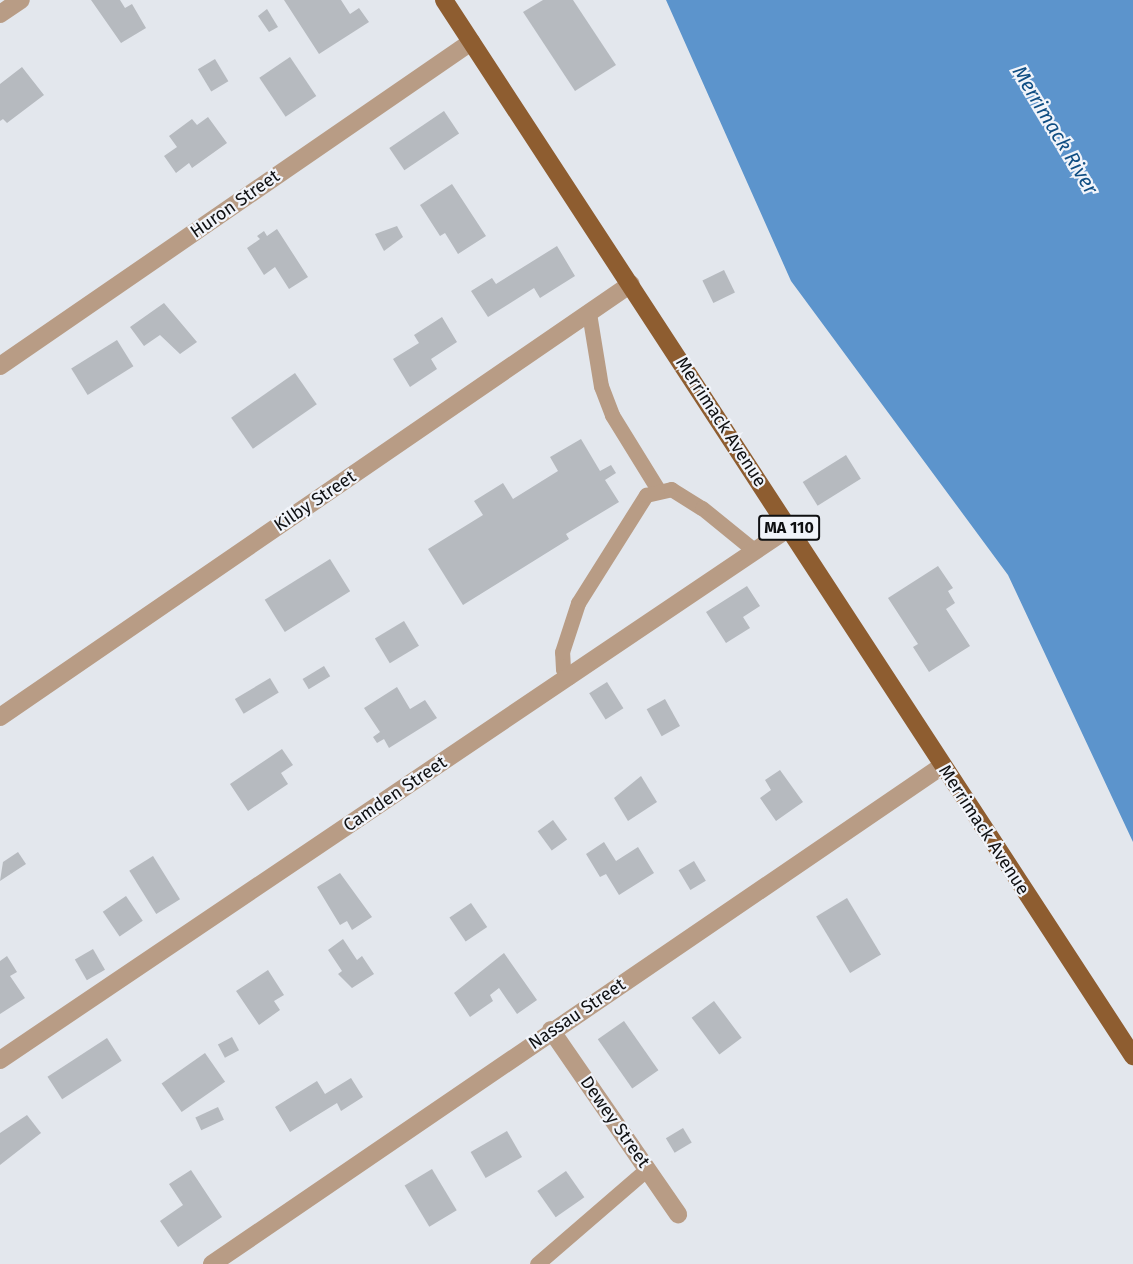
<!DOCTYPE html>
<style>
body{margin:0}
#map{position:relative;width:1133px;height:1264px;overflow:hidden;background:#e3e7ed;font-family:"Fira Sans",sans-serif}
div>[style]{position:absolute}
.water>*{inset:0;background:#5c94cc}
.building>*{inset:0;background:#b6babf;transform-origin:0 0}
.lane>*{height:15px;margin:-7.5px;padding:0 7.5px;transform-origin:7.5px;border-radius:7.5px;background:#b89c85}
.street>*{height:18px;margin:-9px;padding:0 9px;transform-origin:9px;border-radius:9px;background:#b89c85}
.primary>*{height:18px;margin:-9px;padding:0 9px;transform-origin:9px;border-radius:9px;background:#8e5d30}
span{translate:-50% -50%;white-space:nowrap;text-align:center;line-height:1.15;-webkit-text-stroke:4.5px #f1f4fa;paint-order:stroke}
.shield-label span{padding:2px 4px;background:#f1f4fa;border:2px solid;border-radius:4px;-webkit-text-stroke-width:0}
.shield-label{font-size:16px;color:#0f1012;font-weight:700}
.street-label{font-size:18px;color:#0f1012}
.water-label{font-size:20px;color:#104e83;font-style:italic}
</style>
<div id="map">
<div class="water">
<i style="clip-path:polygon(666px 0,1133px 0,1133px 842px,1008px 575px,791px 281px)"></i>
</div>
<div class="building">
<i style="clip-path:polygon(91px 0,120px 0,125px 8px,132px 4px,146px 28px,121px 43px)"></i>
<i style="clip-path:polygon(284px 0,341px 0,350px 14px,359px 8px,369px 22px,319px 54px)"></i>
<i style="clip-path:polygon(543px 0,573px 0,616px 65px,575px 91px,523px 12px)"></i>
<i style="clip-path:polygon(267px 9px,278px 27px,269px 32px,258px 16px)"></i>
<i style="left:290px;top:57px;width:47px;height:37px;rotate:56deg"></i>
<i style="left:215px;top:59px;width:26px;height:20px;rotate:59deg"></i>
<i style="clip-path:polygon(22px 67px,44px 95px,7px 123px,3px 119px,0 121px,0 84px)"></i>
<i style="left:444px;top:111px;width:27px;height:66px;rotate:56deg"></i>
<i style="clip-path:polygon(208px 117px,227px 143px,192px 168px,189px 163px,176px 173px,164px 156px,177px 147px,169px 136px,192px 119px,197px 125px)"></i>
<i style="clip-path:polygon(452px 184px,486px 236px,458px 254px,445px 233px,440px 236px,420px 205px)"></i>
<i style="clip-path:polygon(397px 226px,403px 237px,384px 251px,375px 234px)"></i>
<i style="clip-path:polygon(277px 229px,308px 277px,289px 289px,275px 267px,264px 275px,247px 248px,260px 239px,257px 236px,264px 231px,267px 236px)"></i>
<i style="clip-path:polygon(557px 246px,575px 276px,540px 298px,534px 288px,488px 317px,471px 291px,492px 278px,496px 284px)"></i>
<i style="left:724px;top:270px;width:25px;height:24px;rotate:64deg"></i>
<i style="clip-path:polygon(164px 303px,197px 342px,180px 354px,160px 335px,144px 346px,130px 327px)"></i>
<i style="clip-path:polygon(442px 317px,457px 342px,431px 359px,437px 369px,410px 387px,393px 359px,419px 343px,414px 335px)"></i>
<i style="left:117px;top:340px;width:31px;height:54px;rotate:58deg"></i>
<i style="left:295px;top:373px;width:38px;height:78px;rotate:55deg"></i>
<i style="clip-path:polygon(581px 439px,600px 471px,611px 465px,616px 473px,605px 480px,619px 502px,566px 534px,569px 539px,463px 605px,428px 549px,483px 515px,474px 501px,503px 483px,513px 499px,558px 471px,550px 457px)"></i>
<i style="left:846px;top:455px;width:28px;height:51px;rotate:58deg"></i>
<i style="left:330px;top:559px;width:38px;height:77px;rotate:58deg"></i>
<i style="clip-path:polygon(938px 566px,953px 588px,948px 591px,955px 603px,946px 609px,970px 646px,929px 672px,913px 647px,918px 644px,888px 598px)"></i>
<i style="clip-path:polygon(747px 586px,760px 606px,743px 617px,750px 628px,726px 643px,706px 612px)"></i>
<i style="left:404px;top:621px;width:29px;height:34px;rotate:59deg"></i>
<i style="left:324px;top:666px;width:12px;height:25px;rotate:59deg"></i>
<i style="left:270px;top:678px;width:17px;height:41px;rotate:59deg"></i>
<i style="left:607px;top:682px;width:31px;height:21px;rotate:58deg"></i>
<i style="clip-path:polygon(397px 687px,410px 709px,425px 700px,437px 718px,389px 748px,384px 739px,377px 743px,373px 737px,380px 732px,364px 708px)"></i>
<i style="left:665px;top:699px;width:31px;height:21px;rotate:61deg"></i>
<i style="clip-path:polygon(282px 749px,293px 765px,281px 773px,288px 784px,248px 811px,230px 784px)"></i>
<i style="clip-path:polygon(780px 770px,803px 802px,776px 821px,760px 798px,771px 790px,765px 780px)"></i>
<i style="clip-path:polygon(641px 776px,657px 802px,628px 821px,614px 798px)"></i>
<i style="left:553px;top:820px;width:24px;height:19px;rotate:54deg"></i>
<i style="clip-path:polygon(604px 842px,616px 861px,638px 847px,654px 873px,619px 895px,606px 874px,600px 877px,586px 854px)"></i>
<i style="clip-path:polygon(18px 852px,26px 864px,0 881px,3px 862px)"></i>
<i style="left:153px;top:856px;width:51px;height:28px;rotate:58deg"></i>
<i style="left:694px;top:861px;width:23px;height:18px;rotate:59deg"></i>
<i style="clip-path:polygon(340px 873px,372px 917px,352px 930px,347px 921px,340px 925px,317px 887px)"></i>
<i style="left:126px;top:896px;width:30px;height:28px;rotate:56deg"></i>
<i style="left:847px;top:898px;width:66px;height:36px;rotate:59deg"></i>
<i style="left:471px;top:903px;width:29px;height:26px;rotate:56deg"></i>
<i style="clip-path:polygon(343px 939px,357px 960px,362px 956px,374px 974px,352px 988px,338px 974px,342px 971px,328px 950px)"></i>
<i style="left:93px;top:949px;width:24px;height:21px;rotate:60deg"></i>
<i style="clip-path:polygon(504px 953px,537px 1000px,517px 1014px,499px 988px,490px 995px,493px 1001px,470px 1017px,454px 993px)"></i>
<i style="clip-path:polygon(7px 956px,17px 972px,10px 976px,25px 998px,0 1014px,0 961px)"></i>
<i style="clip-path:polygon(268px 970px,284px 995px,274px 1001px,280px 1010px,259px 1025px,236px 991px)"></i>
<i style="left:714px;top:1001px;width:46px;height:28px;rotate:53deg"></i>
<i style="left:624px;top:1021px;width:60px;height:32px;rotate:55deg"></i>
<i style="left:232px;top:1037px;width:15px;height:16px;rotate:62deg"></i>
<i style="left:107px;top:1038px;width:27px;height:71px;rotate:57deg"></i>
<i style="left:205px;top:1053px;width:35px;height:53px;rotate:55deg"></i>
<i style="clip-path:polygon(351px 1078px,363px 1097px,341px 1111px,337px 1103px,290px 1132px,275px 1107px,317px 1081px,325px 1094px)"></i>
<i style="left:218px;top:1107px;width:14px;height:25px;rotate:65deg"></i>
<i style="clip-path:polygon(27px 1115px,41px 1133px,0 1165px,0 1133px)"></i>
<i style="left:683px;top:1128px;width:17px;height:20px;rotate:59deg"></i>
<i style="left:507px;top:1131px;width:30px;height:42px;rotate:60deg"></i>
<i style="left:432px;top:1169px;width:48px;height:32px;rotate:59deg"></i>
<i style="clip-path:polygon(191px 1170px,222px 1217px,178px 1247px,160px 1221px,183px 1205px,169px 1184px)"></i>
<i style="left:566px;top:1171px;width:32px;height:35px;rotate:55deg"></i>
</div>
<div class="lane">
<i style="left:589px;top:313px;width:74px;rotate:80.7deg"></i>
<i style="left:601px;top:386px;width:31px;rotate:69deg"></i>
<i style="left:612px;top:415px;width:89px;rotate:58.3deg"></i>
<i style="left:569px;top:677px;width:10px;rotate:-127deg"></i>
<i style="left:563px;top:669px;width:17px;rotate:-93deg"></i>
<i style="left:562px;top:652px;width:52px;rotate:-71.9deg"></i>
<i style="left:578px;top:603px;width:128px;rotate:-57.8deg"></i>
<i style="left:646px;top:495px;width:26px;rotate:-13deg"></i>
<i style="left:671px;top:489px;width:36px;rotate:32deg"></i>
<i style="left:702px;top:508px;width:68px;rotate:39.1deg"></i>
<i style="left:537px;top:1264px;width:145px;rotate:-40.8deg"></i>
</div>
<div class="street">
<i style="left:0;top:14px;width:25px;rotate:-34deg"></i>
<i style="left:0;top:366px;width:572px;rotate:-34.52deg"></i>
<i style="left:0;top:717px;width:765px;rotate:-34.46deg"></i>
<i style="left:551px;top:1030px;width:224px;rotate:55.4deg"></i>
<i style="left:0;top:1060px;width:952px;rotate:-33.99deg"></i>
<i style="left:212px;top:1264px;width:884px;rotate:-34.3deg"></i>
</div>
<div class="primary">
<i style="left:444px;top:0;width:1261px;rotate:56.88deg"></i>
</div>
<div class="shield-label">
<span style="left:789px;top:528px">MA 110</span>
</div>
<div class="street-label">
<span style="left:235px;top:204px;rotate:-35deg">Huron Street</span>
<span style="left:721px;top:422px;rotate:57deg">Merrimack Avenue</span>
<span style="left:315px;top:501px;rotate:-34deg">Kilby Street</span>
<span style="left:395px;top:794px;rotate:-34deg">Camden Street</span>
<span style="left:984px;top:830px;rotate:57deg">Merrimack Avenue</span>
<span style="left:577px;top:1014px;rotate:-34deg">Nassau Street</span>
<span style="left:615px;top:1122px;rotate:55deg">Dewey Street</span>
</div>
<div class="water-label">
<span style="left:1055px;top:130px;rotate:59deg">Merrimack River</span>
</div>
</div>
